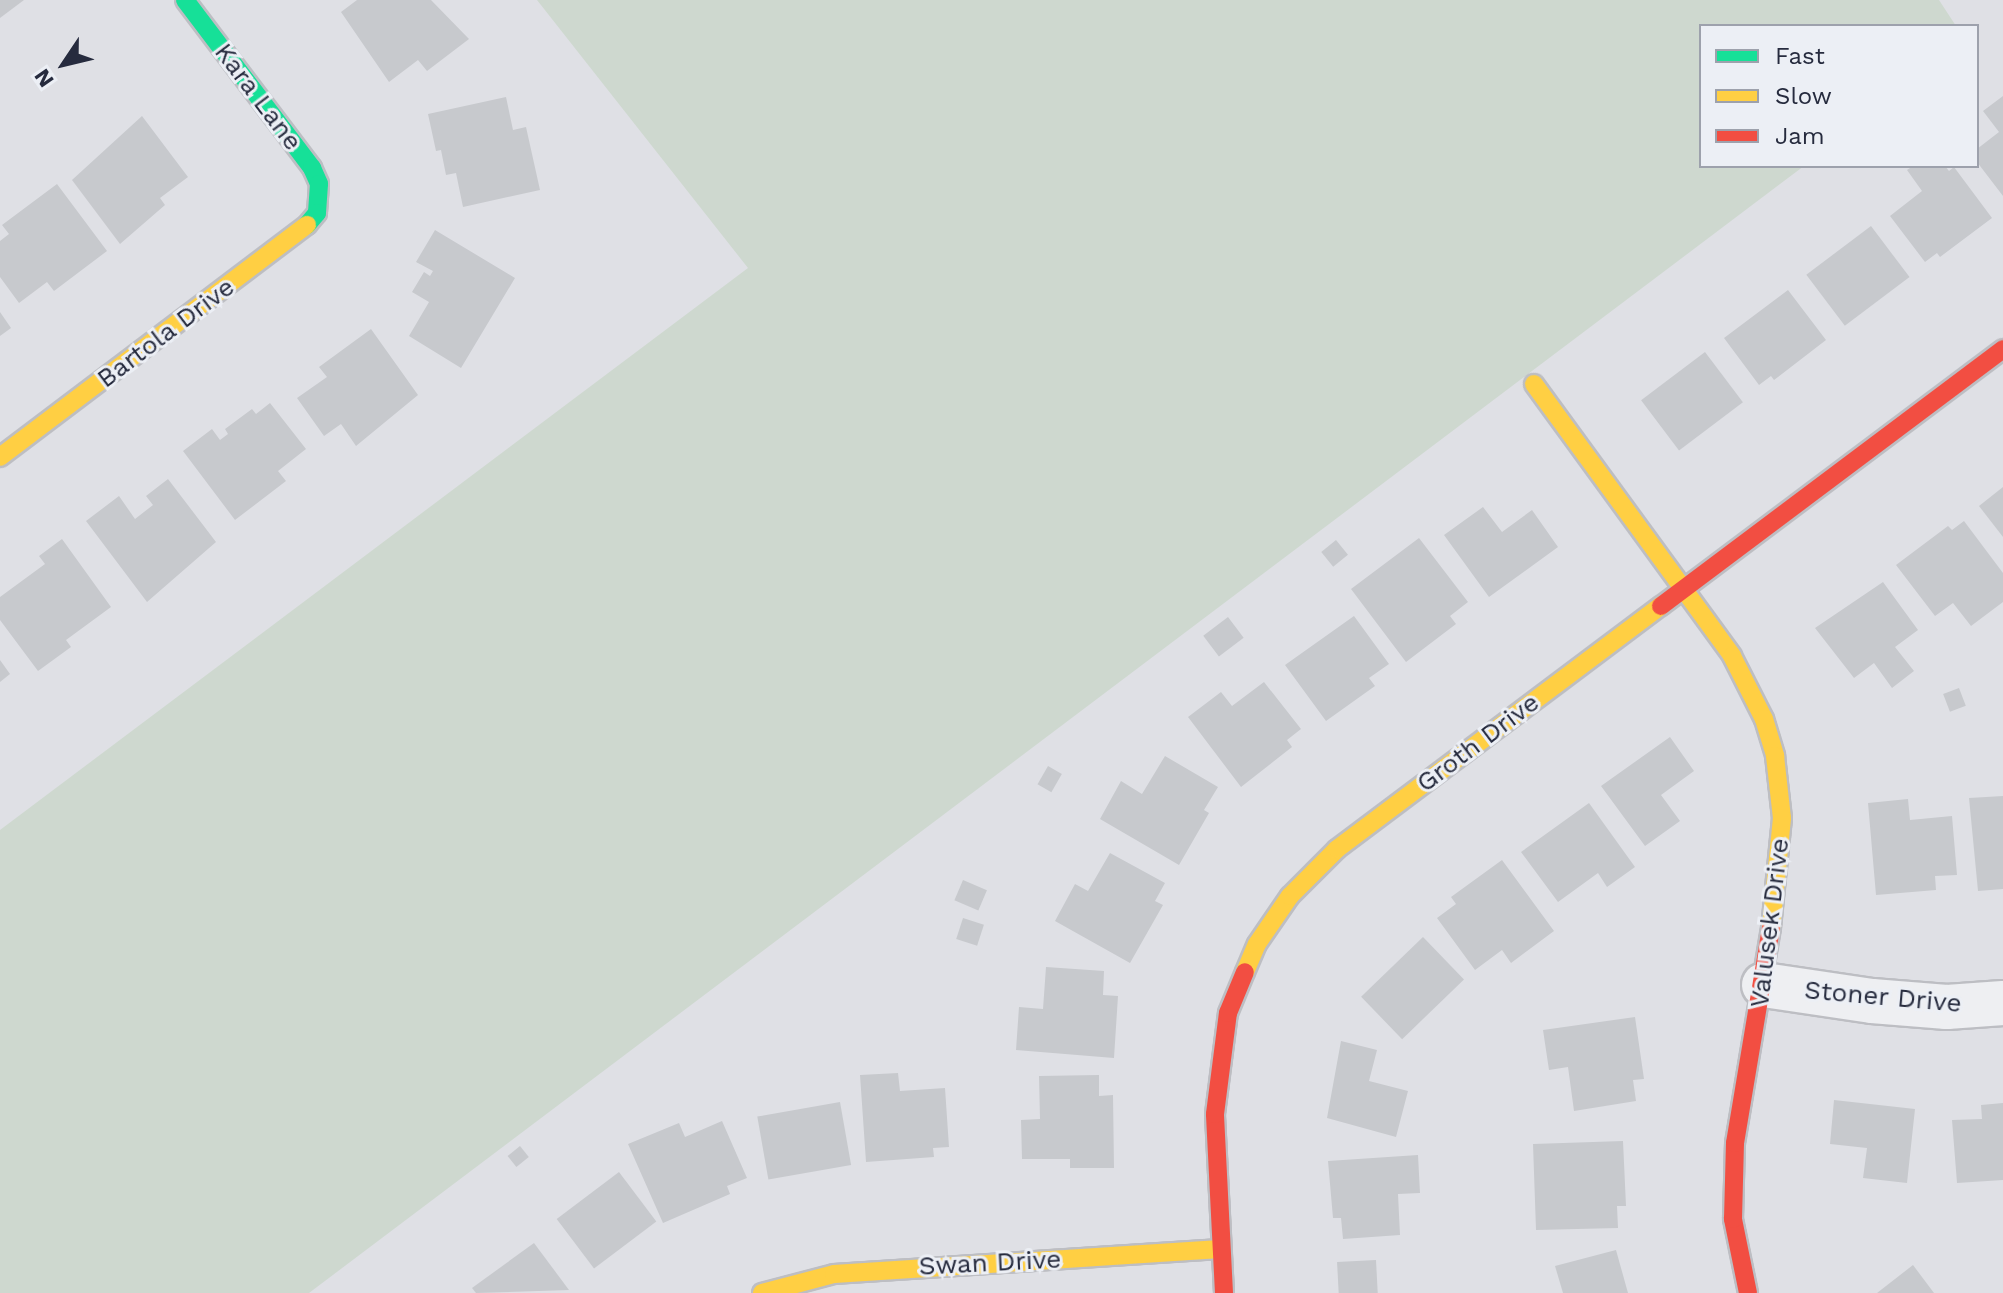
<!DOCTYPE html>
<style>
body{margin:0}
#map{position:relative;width:2003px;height:1293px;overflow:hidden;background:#dfe0e5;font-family:"Work Sans",sans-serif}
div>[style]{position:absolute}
.green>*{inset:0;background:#ced8cf}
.building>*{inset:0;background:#c7c9cd;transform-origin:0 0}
.roads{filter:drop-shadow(2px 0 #bdbec3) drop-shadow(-2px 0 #bdbec3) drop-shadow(0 2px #bdbec3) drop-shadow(0 -2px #bdbec3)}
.street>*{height:44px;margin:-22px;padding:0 22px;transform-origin:22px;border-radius:22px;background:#eeeff2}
.fast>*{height:18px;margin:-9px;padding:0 9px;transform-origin:9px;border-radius:9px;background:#16e098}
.slow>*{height:18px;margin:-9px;padding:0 9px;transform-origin:9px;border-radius:9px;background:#ffcf43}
.jam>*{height:18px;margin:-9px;padding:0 9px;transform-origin:9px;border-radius:9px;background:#f24e42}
span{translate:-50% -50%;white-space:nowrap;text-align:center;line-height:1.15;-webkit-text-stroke:6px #eceff5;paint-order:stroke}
.street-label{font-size:26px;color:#262b3e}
.legend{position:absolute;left:1699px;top:24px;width:280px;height:144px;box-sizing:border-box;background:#eceff5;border:2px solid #9da1ac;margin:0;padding:10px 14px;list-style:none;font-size:24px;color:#262b3e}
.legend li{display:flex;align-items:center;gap:16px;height:40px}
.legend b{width:40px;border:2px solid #9da1ac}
.north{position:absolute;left:24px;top:24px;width:80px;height:80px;-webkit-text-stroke:6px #eceff5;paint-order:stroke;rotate:235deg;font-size:22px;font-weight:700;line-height:32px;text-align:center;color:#262b3e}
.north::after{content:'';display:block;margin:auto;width:28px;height:36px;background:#262b3e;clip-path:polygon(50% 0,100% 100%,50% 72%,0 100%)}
</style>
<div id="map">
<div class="green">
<i style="clip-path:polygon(537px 0,1939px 0,1956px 26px,1701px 26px,1701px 166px,1804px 166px,309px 1293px,0 1293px,0 830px,748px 268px)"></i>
</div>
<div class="building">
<i style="clip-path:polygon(0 0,24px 0,0 18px)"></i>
<i style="clip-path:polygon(357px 0,431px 0,469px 39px,427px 71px,418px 60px,389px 82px,341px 12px)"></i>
<i style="clip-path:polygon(2003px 96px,2003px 196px,1977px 162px,1977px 149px,1999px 132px,1983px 111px)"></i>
<i style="clip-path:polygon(506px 97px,513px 130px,526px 127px,540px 190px,463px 207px,456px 173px,446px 175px,441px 150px,436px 151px,428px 114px)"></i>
<i style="clip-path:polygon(142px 116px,188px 177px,160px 198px,165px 205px,120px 244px,72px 180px)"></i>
<i style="clip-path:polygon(1913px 166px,1945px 166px,1949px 171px,1954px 167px,1992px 218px,1940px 257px,1937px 253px,1925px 262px,1890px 216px,1922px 191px,1907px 170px)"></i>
<i style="clip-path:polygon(57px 184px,107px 251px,54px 291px,47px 282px,19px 303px,0 277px,0 241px,9px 234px,2px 225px)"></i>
<i style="left:1871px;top:226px;width:64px;height:81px;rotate:53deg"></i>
<i style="clip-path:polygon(435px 230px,515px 278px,461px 368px,409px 336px,429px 302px,412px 292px,424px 272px,430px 276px,433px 271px,416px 262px)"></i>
<i style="clip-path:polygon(1788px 290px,1826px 340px,1774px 380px,1771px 376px,1759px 385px,1724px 338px)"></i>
<i style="clip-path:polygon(0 312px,11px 328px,0 336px)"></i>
<i style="clip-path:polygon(371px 329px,418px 395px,356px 446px,341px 424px,324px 436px,297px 398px,327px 377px,319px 367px)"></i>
<i style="left:1705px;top:352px;width:63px;height:80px;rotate:53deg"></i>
<i style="clip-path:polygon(270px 403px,306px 449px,278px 471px,286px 481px,235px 520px,183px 451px,212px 429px,220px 440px,228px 434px,225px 429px,252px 409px,256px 414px)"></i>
<i style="clip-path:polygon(168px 479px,216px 542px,147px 602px,86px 521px,119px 496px,135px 519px,153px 505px,146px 496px)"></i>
<i style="clip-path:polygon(2003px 487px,2003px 537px,1979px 506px)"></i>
<i style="clip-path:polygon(1483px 507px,1502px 532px,1532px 510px,1558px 547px,1489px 597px,1444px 535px)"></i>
<i style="clip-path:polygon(1964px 521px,2003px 573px,2003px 602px,1971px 626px,1953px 603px,1935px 616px,1896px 565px,1948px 526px,1952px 530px)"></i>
<i style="clip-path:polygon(1419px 538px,1468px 602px,1450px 616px,1456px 624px,1406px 662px,1351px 589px)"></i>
<i style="clip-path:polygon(62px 539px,111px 607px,66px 640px,71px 647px,38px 671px,0 620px,0 597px,45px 564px,39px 556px)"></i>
<i style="left:1336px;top:540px;width:19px;height:19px;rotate:51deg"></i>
<i style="clip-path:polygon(1883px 582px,1918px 630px,1895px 647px,1914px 671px,1892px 688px,1874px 663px,1854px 678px,1815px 628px)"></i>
<i style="clip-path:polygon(1354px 616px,1389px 664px,1369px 678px,1375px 686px,1326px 721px,1285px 665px)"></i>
<i style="left:1228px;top:617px;width:26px;height:31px;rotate:53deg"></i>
<i style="clip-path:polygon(0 660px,10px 674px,0 682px)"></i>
<i style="clip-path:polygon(1264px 682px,1301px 729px,1287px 740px,1292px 747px,1241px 787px,1188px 717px,1221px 692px,1232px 706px)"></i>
<i style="left:1959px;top:688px;width:19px;height:17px;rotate:69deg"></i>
<i style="clip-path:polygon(1670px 737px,1694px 771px,1661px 795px,1680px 821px,1645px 846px,1601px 786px)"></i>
<i style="clip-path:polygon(1165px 756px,1218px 787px,1204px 810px,1209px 813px,1179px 865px,1100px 819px,1121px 781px,1142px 794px)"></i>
<i style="left:1048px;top:766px;width:16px;height:21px;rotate:30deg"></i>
<i style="clip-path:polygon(2003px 796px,2003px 889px,1978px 891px,1969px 798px)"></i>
<i style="clip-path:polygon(1908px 799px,1910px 820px,1952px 816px,1957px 875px,1935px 876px,1936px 890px,1876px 895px,1868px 803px)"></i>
<i style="clip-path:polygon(1589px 803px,1635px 867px,1607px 887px,1598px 873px,1558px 902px,1521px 852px)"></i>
<i style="clip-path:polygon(1110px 853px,1165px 883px,1155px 901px,1163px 905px,1130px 963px,1055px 921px,1075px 884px,1088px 891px)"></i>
<i style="clip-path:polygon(1502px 860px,1554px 931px,1511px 963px,1502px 950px,1475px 970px,1437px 918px,1456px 904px,1451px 897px)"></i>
<i style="left:963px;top:880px;width:26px;height:22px;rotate:23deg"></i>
<i style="left:963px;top:918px;width:22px;height:22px;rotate:18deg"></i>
<i style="left:1423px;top:937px;width:59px;height:86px;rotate:46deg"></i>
<i style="clip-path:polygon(1046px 967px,1104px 971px,1103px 995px,1118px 996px,1114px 1058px,1016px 1050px,1019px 1007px,1043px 1009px)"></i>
<i style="clip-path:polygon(1635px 1017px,1644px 1079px,1633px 1080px,1636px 1101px,1574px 1111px,1568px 1067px,1549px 1070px,1543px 1030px)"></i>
<i style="clip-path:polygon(1341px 1041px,1377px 1050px,1369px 1081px,1408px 1091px,1396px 1137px,1327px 1118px)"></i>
<i style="clip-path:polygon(898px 1073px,900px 1091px,945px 1088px,949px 1147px,933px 1148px,934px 1157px,866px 1162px,860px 1075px)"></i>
<i style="clip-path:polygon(1099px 1075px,1099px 1096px,1113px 1095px,1114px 1168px,1070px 1168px,1070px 1159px,1022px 1159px,1021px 1120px,1040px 1119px,1039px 1076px)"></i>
<i style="clip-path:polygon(1834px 1100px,1915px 1109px,1907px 1183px,1863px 1178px,1867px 1148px,1830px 1144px)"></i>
<i style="left:840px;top:1102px;width:64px;height:84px;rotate:80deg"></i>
<i style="clip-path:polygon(2003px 1103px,2003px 1180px,1957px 1183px,1952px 1120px,1982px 1119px,1981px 1105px)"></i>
<i style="clip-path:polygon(722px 1121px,747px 1178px,727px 1186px,730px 1194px,663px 1223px,628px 1144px,679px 1123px,685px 1137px)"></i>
<i style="clip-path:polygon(1623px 1141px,1626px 1206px,1617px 1206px,1618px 1228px,1536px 1230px,1533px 1144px)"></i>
<i style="left:520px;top:1146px;width:14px;height:16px;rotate:51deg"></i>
<i style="clip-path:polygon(1418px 1155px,1420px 1193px,1398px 1194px,1400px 1235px,1343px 1239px,1341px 1218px,1333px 1218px,1328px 1161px)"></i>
<i style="left:619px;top:1172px;width:62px;height:78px;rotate:53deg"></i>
<i style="clip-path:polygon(534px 1243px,569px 1290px,476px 1293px,472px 1288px)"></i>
<i style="clip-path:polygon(1616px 1250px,1628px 1293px,1563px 1293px,1555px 1266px)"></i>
<i style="left:1376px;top:1260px;width:33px;height:39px;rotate:87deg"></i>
<i style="clip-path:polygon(1913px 1265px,1934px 1293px,1877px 1293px)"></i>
</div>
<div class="roads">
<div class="street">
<i style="left:1764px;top:985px;width:109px;rotate:8.4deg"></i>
<i style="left:1872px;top:1001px;width:75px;rotate:4.6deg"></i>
<i style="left:1947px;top:1007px;width:56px;rotate:-4.1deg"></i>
</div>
<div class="fast">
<i style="left:185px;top:0;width:211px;rotate:52.9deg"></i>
<i style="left:312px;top:168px;width:17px;rotate:66deg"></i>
<i style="left:319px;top:184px;width:29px;rotate:94deg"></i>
<i style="left:317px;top:213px;width:16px;rotate:130deg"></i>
</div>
<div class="slow">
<i style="left:1534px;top:384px;width:336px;rotate:53.9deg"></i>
<i style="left:1732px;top:656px;width:71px;rotate:63.1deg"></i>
<i style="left:1764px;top:719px;width:39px;rotate:73deg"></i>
<i style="left:1775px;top:756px;width:62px;rotate:83.6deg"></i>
<i style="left:1782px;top:818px;width:111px;rotate:95.7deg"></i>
<i style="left:0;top:457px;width:385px;rotate:-37.1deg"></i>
<i style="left:1245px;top:972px;width:30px;rotate:-67deg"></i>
<i style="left:1257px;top:944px;width:58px;rotate:-55.5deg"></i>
<i style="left:1290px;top:896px;width:66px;rotate:-45deg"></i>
<i style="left:1337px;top:849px;width:405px;rotate:-36.9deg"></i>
<i style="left:762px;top:1293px;width:74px;rotate:-14.8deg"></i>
<i style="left:834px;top:1274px;width:387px;rotate:-3.7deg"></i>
</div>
<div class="jam">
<i style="left:1661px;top:606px;width:428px;rotate:-36.9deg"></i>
<i style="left:1224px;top:1293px;width:179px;rotate:-92.9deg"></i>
<i style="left:1215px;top:1114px;width:102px;rotate:-82.7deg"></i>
<i style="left:1228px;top:1013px;width:44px;rotate:-67.5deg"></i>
<i style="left:1748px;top:1293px;width:76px;rotate:-101.5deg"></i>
<i style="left:1733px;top:1219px;width:76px;rotate:-88.5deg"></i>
<i style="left:1735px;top:1143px;width:218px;rotate:-80.5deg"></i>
</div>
</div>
<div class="street-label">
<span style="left:258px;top:97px;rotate:53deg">Kara Lane</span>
<span style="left:166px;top:333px;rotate:-37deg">Bartola Drive</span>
<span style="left:1478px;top:743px;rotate:-37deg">Groth Drive</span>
<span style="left:1770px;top:923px;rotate:-83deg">Valusek Drive</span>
<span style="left:1883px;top:997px;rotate:5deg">Stoner Drive</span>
<span style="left:990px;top:1263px;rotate:-3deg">Swan Drive</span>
</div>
<ul class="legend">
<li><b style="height:10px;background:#16e098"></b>Fast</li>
<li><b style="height:10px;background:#ffcf43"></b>Slow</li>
<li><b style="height:10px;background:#f24e42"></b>Jam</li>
</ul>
<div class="north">N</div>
</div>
